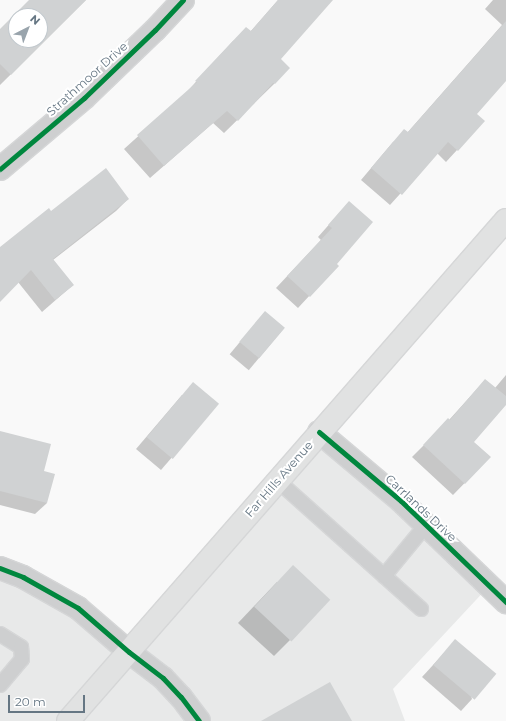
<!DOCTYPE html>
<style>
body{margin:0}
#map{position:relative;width:506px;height:721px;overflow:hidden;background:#f9f9f9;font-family:Montserrat,sans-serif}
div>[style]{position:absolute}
.built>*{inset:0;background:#e8e9e9}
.shadow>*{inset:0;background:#0003;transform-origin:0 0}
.building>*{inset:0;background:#d0d2d3;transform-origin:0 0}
.roads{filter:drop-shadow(1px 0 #d5d6d7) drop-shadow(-1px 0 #d5d6d7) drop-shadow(0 1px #d5d6d7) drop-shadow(0 -1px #d5d6d7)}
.lane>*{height:14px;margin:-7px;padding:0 7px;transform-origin:7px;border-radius:7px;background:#cecfd0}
.street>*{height:22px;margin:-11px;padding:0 11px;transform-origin:11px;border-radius:11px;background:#cecfd0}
.primary>*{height:22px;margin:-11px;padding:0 11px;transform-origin:11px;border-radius:11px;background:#e1e2e2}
.cycleway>*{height:5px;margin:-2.5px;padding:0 2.5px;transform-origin:2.5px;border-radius:2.5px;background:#00873e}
span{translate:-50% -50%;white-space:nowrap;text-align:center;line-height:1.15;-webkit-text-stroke:4px #fff;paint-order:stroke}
.street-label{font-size:12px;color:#657683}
.north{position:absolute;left:8px;top:8px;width:40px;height:40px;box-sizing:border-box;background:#fff;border:1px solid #c1c8cd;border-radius:50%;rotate:42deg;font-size:11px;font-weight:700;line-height:16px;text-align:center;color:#657683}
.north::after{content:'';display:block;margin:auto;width:14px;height:18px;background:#99a4ac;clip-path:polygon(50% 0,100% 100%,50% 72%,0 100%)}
.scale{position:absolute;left:8px;top:695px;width:77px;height:18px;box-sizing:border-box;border:2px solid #657683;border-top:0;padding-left:5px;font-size:12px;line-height:14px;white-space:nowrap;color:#657683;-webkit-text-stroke:3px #fff;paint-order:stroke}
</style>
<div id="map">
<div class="built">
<i style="clip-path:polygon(319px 432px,489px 586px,393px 689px,405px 721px,0 721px,0 568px,129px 652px)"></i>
</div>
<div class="shadow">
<i style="clip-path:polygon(evenodd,32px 0,86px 0,0 85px,0 31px,32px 0,16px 16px,40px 16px,40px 40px,16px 40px,16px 16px)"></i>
<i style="clip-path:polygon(278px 0,331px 0,279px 60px,274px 84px,224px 133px,213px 123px,150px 178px,124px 149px,184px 95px,233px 41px,250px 32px)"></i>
<i style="clip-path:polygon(493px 0,506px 0,506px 80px,476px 114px,457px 150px,446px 162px,437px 153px,390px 205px,361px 180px,393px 142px,407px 133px,502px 25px,485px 9px)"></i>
<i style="clip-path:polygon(128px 199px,116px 211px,53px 260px,73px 285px,42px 312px,18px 282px,0 300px,0 248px,51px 212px)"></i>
<i style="clip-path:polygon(349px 202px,336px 264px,337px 266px,298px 308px,276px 288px,321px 240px,318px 237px)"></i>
<i style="left:265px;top:312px;width:25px;height:55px;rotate:40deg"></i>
<i style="clip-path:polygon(506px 375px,506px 404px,473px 442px,490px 457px,453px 495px,412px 457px,449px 420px,485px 380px,495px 388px)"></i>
<i style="clip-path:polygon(182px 395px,218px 404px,161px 470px,136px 449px)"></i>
<i style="clip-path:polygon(0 432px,43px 472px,47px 503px,35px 514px,0 505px)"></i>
<i style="clip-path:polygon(277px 582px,290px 640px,274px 656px,238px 623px)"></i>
<i style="clip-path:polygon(456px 640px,472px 699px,461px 711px,422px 677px)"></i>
</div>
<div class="building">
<i style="clip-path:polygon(evenodd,29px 0,86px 0,11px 75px,0 64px,0 29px,29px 0,16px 16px,40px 16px,40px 40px,16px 40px,16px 16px)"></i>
<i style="clip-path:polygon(278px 0,333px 0,281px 59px,290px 68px,275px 84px,273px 83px,238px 121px,227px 111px,164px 166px,137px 135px,197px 82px,195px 81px,246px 27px,251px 31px)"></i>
<i style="clip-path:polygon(506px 21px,506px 81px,477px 114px,485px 121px,458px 151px,448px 142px,402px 195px,371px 168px,404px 129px,408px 132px)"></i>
<i style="clip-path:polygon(106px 168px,129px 199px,53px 259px,74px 285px,55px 300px,31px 270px,0 302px,0 247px,49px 208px,51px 211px)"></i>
<i style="clip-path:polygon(349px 201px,373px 222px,337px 264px,339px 266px,310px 297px,287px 276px,332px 228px,328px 225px)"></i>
<i style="left:265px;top:311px;width:26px;height:40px;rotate:40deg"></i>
<i style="clip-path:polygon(485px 379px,506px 396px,506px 405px,474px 442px,491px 457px,465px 484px,423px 445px,448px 418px,450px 420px)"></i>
<i style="left:193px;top:382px;width:34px;height:72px;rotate:40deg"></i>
<i style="clip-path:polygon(0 431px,51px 444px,44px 471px,55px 474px,47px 503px,0 491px)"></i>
<i style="left:293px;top:565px;width:51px;height:57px;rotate:43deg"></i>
<i style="left:455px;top:639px;width:54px;height:34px;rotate:40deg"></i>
<i style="clip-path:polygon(330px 682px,352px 721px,261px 721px)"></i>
</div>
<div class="roads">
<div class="lane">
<i style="left:278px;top:481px;width:192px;rotate:41.8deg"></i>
<i style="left:384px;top:576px;width:66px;rotate:-50.5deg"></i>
<i style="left:0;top:634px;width:25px;rotate:32deg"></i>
<i style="left:21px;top:647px;width:12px;rotate:85deg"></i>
<i style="left:22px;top:659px;width:34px;rotate:130deg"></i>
</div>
<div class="street">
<i style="left:0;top:169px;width:110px;rotate:-40.2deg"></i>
<i style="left:84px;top:98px;width:98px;rotate:-43.8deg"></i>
<i style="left:155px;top:30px;width:41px;rotate:-47deg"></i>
<i style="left:319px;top:432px;width:107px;rotate:40.1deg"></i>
<i style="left:401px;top:501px;width:146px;rotate:43.9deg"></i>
<i style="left:0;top:568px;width:25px;rotate:21deg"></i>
<i style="left:23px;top:577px;width:63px;rotate:29.4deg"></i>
<i style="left:78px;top:608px;width:67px;rotate:40.8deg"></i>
<i style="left:129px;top:652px;width:43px;rotate:37.4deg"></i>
<i style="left:163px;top:678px;width:26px;rotate:47deg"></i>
<i style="left:181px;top:697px;width:30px;rotate:53deg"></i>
</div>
<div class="primary">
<i style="left:68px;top:721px;width:665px;rotate:-48.84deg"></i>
</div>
</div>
<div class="cycleway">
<i style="left:0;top:169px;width:110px;rotate:-40.2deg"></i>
<i style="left:84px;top:98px;width:98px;rotate:-43.8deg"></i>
<i style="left:155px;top:30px;width:41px;rotate:-47deg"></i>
<i style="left:319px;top:432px;width:107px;rotate:40.1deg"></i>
<i style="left:401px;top:501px;width:146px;rotate:43.9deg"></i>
<i style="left:0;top:568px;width:25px;rotate:21deg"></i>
<i style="left:23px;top:577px;width:63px;rotate:29.4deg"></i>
<i style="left:78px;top:608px;width:67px;rotate:40.8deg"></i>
<i style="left:129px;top:652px;width:43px;rotate:37.4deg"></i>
<i style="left:163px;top:678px;width:26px;rotate:47deg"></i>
<i style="left:181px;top:697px;width:30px;rotate:53deg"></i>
</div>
<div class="street-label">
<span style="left:87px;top:79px;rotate:-42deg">Strathmoor Drive</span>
<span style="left:279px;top:479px;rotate:-49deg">Far Hills Avenue</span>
<span style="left:421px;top:508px;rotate:43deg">Carrlands Drive</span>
</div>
<div class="north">N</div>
<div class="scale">20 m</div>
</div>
